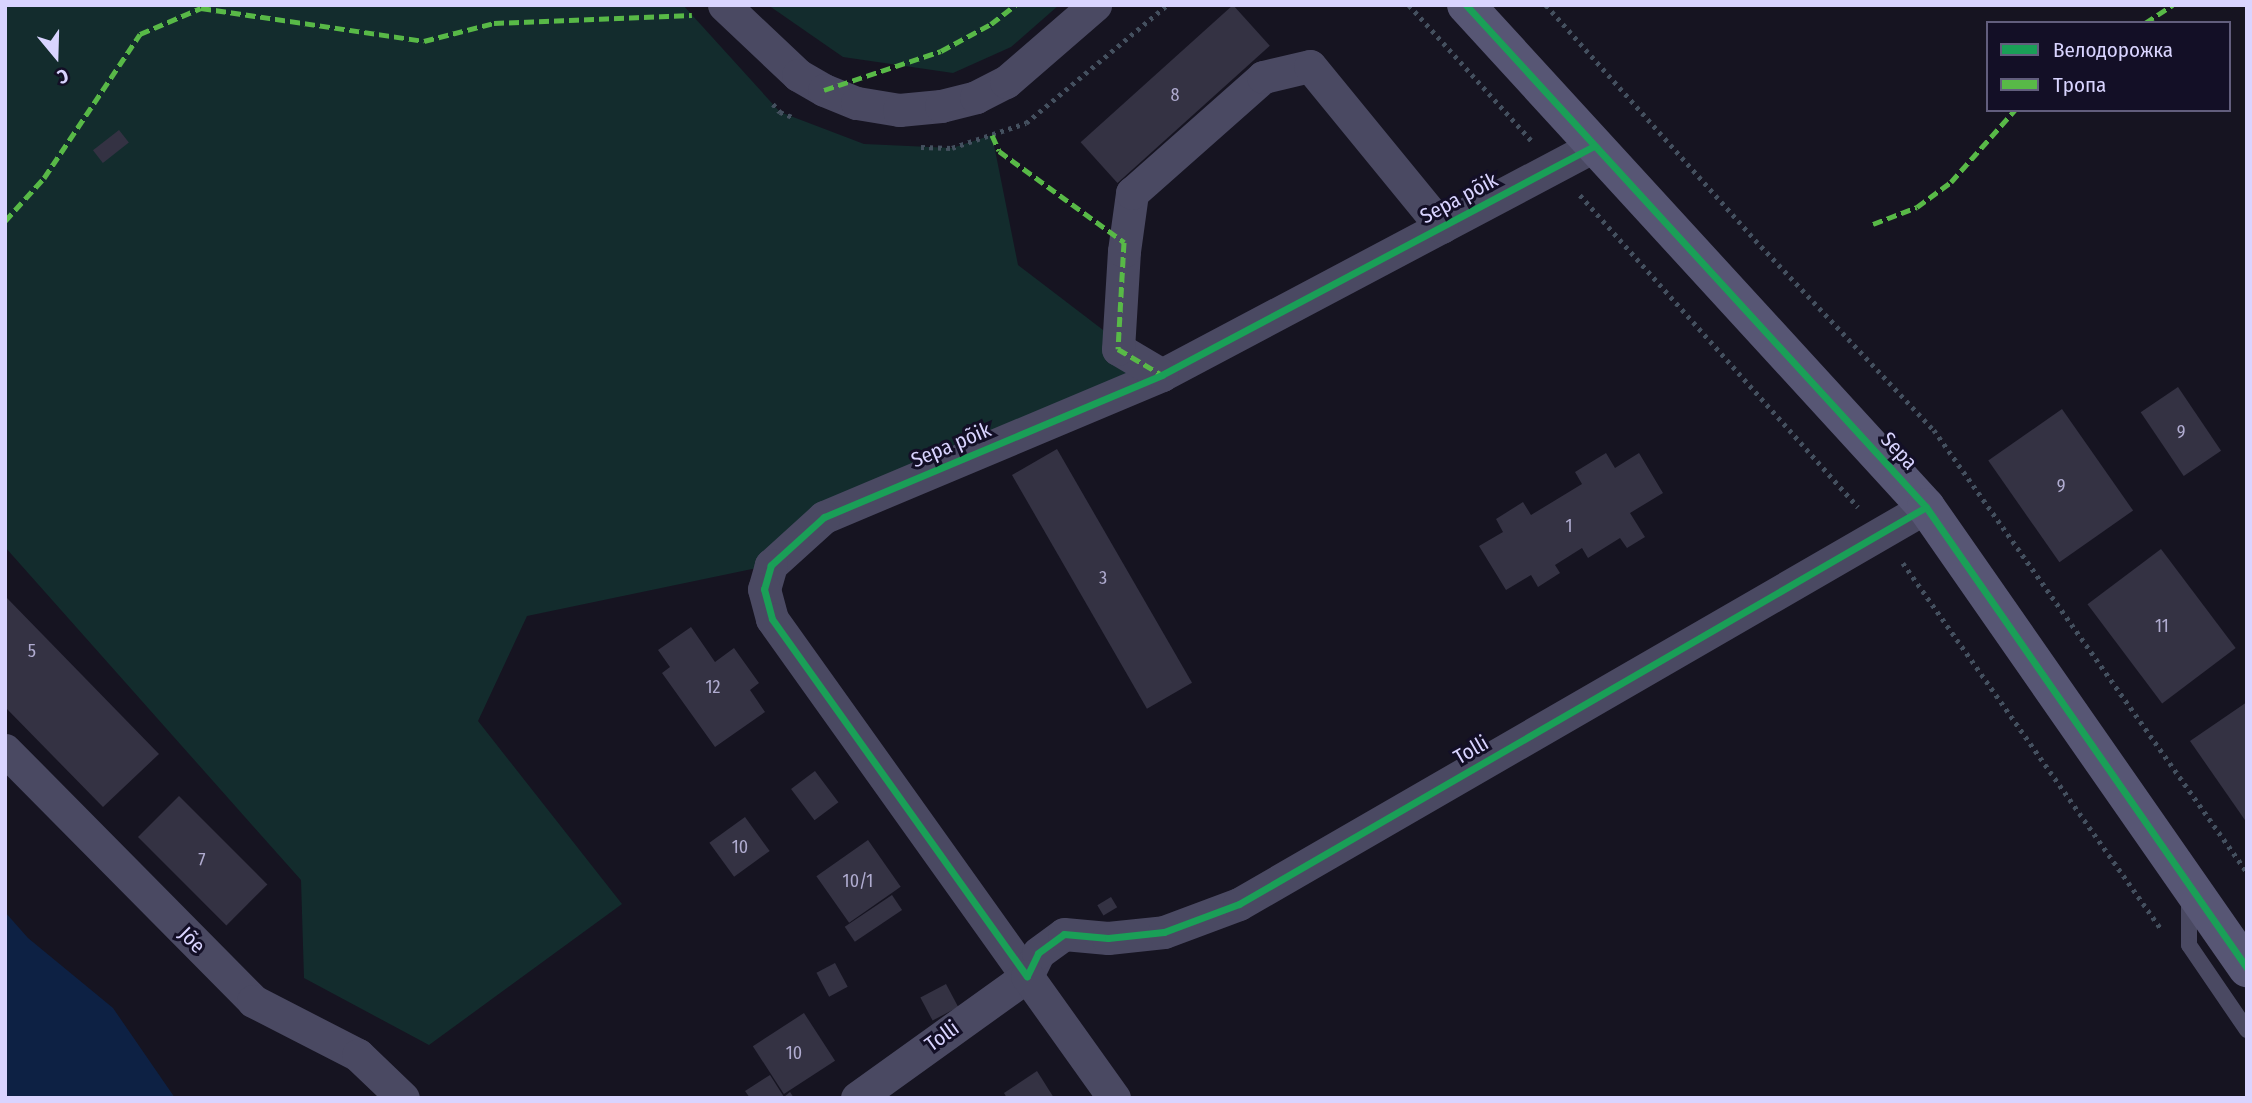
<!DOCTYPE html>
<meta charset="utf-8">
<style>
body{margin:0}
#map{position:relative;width:2252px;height:1103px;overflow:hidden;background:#161421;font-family:"Fira Sans Condensed",sans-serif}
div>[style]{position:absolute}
.green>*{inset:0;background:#132c2d}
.water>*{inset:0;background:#0d2144}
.building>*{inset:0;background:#343243;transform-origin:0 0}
.path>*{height:4.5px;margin-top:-2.25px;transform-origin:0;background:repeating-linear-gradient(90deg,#44505f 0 3.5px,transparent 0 8.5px)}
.lane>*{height:16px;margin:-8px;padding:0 8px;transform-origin:8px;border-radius:8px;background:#4a4962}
.street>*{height:33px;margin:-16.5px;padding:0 16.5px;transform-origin:16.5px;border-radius:16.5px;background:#4a4962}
.secondary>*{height:38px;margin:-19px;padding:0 19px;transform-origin:19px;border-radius:19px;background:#575674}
.quiet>*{height:5px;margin-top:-2.5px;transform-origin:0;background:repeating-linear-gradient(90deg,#58b947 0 10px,transparent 0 15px)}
.cycleway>*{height:7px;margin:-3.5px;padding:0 3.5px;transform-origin:3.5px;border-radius:3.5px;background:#1a9f57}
span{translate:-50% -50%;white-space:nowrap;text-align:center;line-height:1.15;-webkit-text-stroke:6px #130f26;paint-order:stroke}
.number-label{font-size:18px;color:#b0acd0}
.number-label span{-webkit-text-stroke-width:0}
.street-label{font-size:21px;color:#d9d4ff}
.frame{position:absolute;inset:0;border:7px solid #d9d4ff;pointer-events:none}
.legend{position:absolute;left:1986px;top:21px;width:245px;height:91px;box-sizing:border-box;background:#130f26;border:2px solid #625e7d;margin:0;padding:9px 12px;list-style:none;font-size:21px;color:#d9d4ff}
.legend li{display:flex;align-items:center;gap:14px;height:35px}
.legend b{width:35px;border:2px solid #625e7d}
.north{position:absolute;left:21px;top:21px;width:70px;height:70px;-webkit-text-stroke:5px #130f26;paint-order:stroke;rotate:161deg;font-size:19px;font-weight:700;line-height:28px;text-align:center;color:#d9d4ff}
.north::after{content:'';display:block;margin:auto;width:24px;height:32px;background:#d9d4ff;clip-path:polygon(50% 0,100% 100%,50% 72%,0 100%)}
</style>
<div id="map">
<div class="green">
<i style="clip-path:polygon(5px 5px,683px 5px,780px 112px,864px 144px,952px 148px,992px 135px,1018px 265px,1162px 375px,824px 517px,771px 565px,527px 616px,478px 721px,622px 904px,429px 1045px,304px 978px,301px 880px,5px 547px)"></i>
<i style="clip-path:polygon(768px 5px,1059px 5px,1011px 47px,953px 73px,843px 57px)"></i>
</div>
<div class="water">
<i style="clip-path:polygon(5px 912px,28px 938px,113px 1008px,175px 1098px,5px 1098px)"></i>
</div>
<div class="building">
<i style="left:1233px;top:5px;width:55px;height:205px;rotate:48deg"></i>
<i style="left:119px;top:130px;width:16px;height:33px;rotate:52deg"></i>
<i style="left:2178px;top:387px;width:77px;height:45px;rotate:56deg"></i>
<i style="left:2062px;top:409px;width:124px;height:90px;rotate:55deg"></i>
<i style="left:1057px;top:449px;width:270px;height:52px;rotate:60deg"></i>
<i style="clip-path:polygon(1606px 453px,1615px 468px,1639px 453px,1663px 493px,1630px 513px,1645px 537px,1627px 548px,1620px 538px,1588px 558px,1582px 548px,1555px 565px,1560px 573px,1538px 587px,1531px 575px,1506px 590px,1479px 546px,1503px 532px,1496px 519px,1523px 502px,1531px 515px,1582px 484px,1575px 472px)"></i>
<i style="left:2161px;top:549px;width:124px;height:92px;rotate:53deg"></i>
<i style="clip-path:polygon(5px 596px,159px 754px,103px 807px,5px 707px)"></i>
<i style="clip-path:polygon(691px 627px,715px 662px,734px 648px,759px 683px,750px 690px,765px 712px,715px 747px,662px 673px,670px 667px,658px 650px)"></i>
<i style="clip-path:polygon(2247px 702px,2247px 823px,2190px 741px)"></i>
<i style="left:815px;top:771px;width:39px;height:30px;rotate:53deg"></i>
<i style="left:179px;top:796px;width:125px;height:58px;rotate:45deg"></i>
<i style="left:745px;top:817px;width:42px;height:44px;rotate:54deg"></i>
<i style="left:868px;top:840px;width:57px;height:63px;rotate:55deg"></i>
<i style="left:892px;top:895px;width:18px;height:57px;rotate:56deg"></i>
<i style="left:1111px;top:897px;width:12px;height:16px;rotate:59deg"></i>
<i style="left:835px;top:963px;width:27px;height:21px;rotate:62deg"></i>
<i style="left:946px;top:984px;width:26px;height:29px;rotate:62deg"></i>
<i style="left:804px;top:1013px;width:57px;height:61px;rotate:57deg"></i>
<i style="clip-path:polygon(1037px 1071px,1054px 1098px,1007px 1098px,1004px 1093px)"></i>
<i style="clip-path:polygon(770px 1075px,784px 1097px,790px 1092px,794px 1098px,750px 1098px,745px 1091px)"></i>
</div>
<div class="path">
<i style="left:1409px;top:5px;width:183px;rotate:47.9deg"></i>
<i style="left:1546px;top:5px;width:323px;rotate:48.3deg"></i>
<i style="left:1761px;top:246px;width:253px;rotate:46.8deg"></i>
<i style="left:1934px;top:430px;width:542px;rotate:54.7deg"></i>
<i style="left:773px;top:104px;width:11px;rotate:49deg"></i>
<i style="left:780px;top:112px;width:16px;rotate:22deg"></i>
<i style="left:921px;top:147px;width:31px;rotate:2deg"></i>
<i style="left:952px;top:148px;width:78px;rotate:-18.7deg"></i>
<i style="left:1026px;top:123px;width:184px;rotate:-39.9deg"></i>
<i style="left:1580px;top:195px;width:418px;rotate:48.3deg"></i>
<i style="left:1903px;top:563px;width:446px;rotate:54.8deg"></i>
</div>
<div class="lane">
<i style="left:2189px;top:897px;width:48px;rotate:90deg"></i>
<i style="left:2189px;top:945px;width:103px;rotate:55.7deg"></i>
</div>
<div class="street">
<i style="left:724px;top:5px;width:102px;rotate:43.4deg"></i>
<i style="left:798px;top:75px;width:30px;rotate:30deg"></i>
<i style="left:824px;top:90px;width:35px;rotate:22deg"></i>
<i style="left:857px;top:103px;width:43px;rotate:9.5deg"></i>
<i style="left:899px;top:110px;width:42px;rotate:-5.4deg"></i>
<i style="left:941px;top:106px;width:36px;rotate:-14deg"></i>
<i style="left:976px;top:97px;width:34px;rotate:-27deg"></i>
<i style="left:1006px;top:82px;width:118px;rotate:-40.9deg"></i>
<i style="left:1594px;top:146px;width:489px;rotate:152.1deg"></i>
<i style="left:1162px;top:375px;width:367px;rotate:157.2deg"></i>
<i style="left:824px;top:517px;width:72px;rotate:137.8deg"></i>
<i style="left:771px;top:565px;width:25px;rotate:106deg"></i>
<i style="left:764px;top:589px;width:31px;rotate:75deg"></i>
<i style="left:772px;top:619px;width:439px;rotate:54.5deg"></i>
<i style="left:1027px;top:976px;width:25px;rotate:-64deg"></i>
<i style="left:1038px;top:953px;width:32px;rotate:-36deg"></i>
<i style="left:1064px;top:934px;width:44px;rotate:5.2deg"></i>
<i style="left:1108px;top:938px;width:56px;rotate:-6.1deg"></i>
<i style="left:1164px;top:932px;width:80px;rotate:-20.5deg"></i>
<i style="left:1239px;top:904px;width:793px;rotate:-30.02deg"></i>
<i style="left:1162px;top:375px;width:51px;rotate:-149.4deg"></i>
<i style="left:1118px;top:349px;width:98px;rotate:-86.5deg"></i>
<i style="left:1124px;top:251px;width:59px;rotate:-82.1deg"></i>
<i style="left:1132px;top:193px;width:175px;rotate:-41.5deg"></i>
<i style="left:1263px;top:77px;width:48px;rotate:-13.2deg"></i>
<i style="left:1310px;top:66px;width:208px;rotate:50.7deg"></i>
<i style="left:5px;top:750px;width:353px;rotate:45.3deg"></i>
<i style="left:253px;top:1001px;width:118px;rotate:27.2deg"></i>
<i style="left:358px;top:1055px;width:62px;rotate:43.7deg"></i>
<i style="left:857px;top:1098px;width:209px;rotate:-35.7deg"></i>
<i style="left:1027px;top:976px;width:150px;rotate:54.5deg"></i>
</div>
<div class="secondary">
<i style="left:1466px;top:5px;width:681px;rotate:47.5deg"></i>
<i style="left:1926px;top:507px;width:562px;rotate:55.15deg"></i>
</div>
<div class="quiet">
<i style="left:2145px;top:23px;width:33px;rotate:-33deg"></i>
<i style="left:824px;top:90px;width:123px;rotate:-18.4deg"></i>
<i style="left:941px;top:51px;width:57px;rotate:-28.4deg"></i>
<i style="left:991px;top:24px;width:31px;rotate:-38deg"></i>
<i style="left:992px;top:135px;width:17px;rotate:66deg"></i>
<i style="left:999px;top:151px;width:155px;rotate:36.1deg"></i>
<i style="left:1124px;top:242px;width:107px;rotate:93.2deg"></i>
<i style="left:1118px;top:349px;width:51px;rotate:30.6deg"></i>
<i style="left:5px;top:221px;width:58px;rotate:-47.8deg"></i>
<i style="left:44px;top:178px;width:173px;rotate:-56.3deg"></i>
<i style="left:140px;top:34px;width:66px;rotate:-23.1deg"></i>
<i style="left:201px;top:8px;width:225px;rotate:8.4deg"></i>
<i style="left:424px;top:41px;width:72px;rotate:-14.4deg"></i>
<i style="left:494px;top:23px;width:198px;rotate:-2.3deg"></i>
<i style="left:1873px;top:224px;width:47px;rotate:-21.1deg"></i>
<i style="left:1917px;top:207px;width:42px;rotate:-36.3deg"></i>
<i style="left:1951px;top:182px;width:96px;rotate:-48.4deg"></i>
</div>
<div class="cycleway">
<i style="left:1466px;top:5px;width:681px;rotate:47.5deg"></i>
<i style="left:1926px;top:507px;width:562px;rotate:55.15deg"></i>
<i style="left:1594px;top:146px;width:489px;rotate:152.1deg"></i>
<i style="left:1162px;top:375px;width:367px;rotate:157.2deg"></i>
<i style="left:824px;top:517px;width:72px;rotate:137.8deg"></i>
<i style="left:771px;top:565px;width:25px;rotate:106deg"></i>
<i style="left:764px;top:589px;width:31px;rotate:75deg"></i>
<i style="left:772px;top:619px;width:439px;rotate:54.5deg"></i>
<i style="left:1027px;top:976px;width:25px;rotate:-64deg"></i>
<i style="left:1038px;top:953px;width:32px;rotate:-36deg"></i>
<i style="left:1064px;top:934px;width:44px;rotate:5.2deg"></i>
<i style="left:1108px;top:938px;width:56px;rotate:-6.1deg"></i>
<i style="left:1164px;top:932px;width:80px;rotate:-20.5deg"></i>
<i style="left:1239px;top:904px;width:793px;rotate:-30.02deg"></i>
</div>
<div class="number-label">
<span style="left:1175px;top:95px">8</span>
<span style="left:2181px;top:432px">9</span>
<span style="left:2061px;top:486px">9</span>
<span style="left:1569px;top:526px">1</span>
<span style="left:1103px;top:578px">3</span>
<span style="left:2162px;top:626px">11</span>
<span style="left:32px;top:651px">5</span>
<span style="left:713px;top:687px">12</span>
<span style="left:740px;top:847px">10</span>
<span style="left:202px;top:860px">7</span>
<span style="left:858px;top:881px">10/1</span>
<span style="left:794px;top:1053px">10</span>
</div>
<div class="street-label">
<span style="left:1459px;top:198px;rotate:-28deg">Sepa põik</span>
<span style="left:951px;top:445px;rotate:-23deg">Sepa põik</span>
<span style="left:1899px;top:451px;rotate:47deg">Sepa</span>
<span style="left:1471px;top:750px;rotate:-30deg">Tolli</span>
<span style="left:192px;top:940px;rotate:45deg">Jõe</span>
<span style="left:942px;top:1036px;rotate:-36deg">Tolli</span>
</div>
<div class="frame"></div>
<ul class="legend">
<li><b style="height:9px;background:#1a9f57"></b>Велодорожка</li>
<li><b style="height:9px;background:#58b947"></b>Тропа</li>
</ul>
<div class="north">С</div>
</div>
